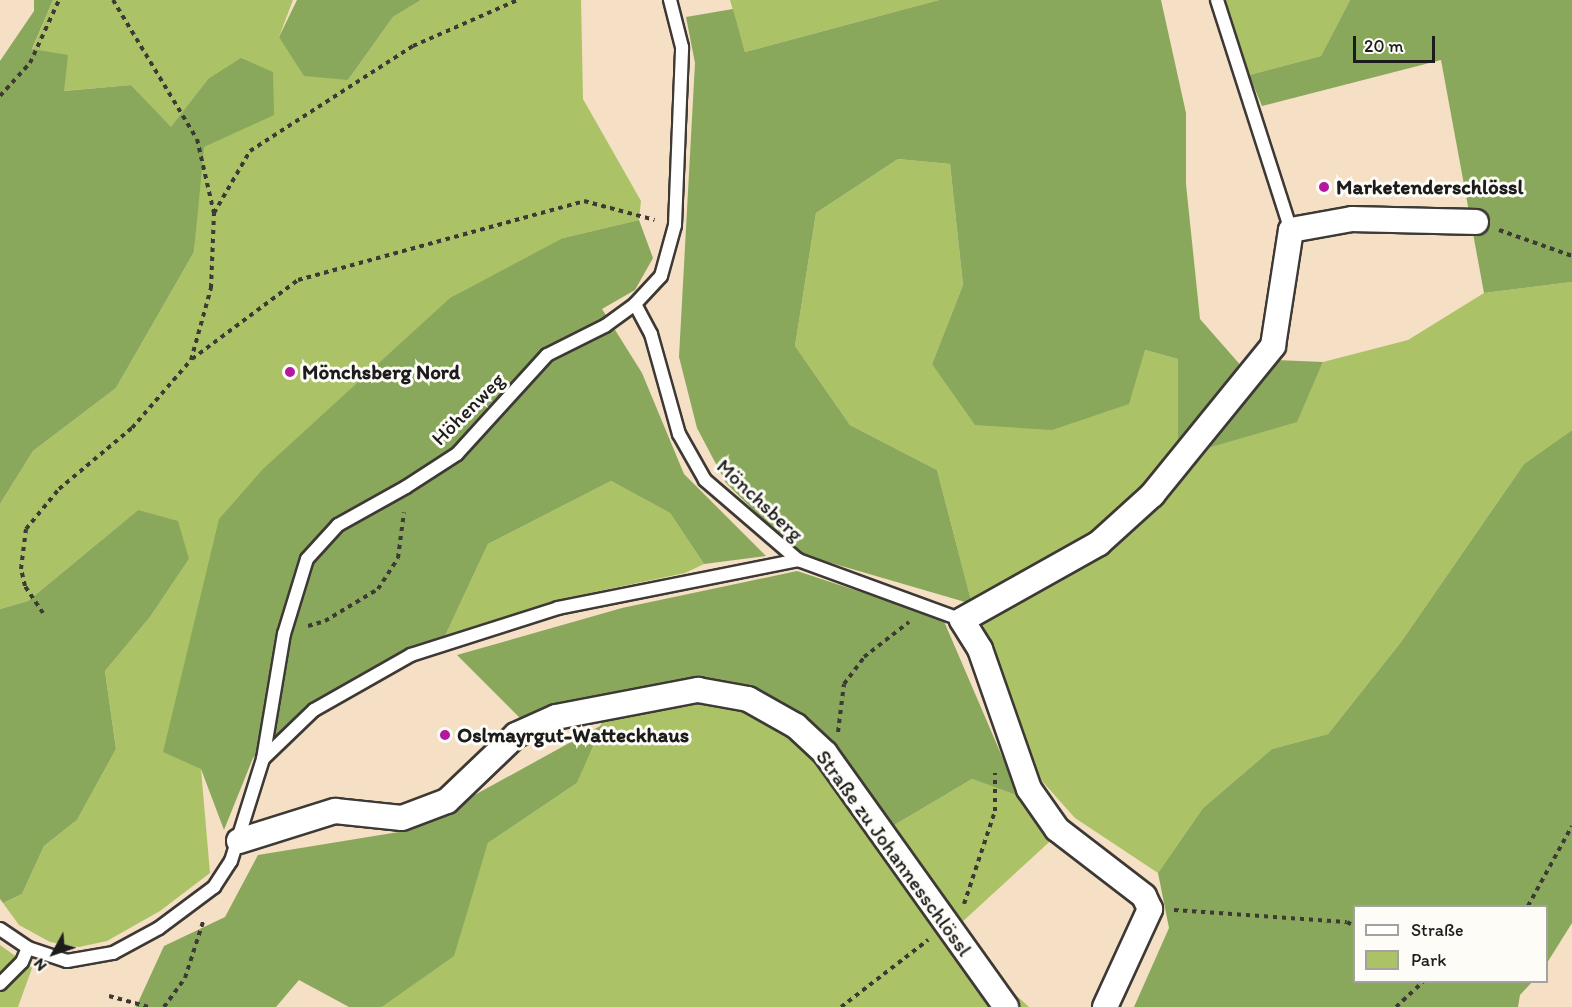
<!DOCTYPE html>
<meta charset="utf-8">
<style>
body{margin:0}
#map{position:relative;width:1572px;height:1007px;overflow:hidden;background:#f5dfc5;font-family:Itim,sans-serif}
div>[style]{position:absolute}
.green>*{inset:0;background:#acc267}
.forest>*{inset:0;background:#89a85c}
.path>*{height:4px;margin-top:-2px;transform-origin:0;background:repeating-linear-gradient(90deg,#3d3935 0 4.5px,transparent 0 9px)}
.roads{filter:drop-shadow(2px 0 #3d3935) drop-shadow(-2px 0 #3d3935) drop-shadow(0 2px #3d3935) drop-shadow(0 -2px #3d3935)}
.lane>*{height:12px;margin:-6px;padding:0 6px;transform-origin:6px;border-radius:6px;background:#fff}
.street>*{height:24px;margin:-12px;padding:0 12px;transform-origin:12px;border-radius:12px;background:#fff}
.dots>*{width:16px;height:16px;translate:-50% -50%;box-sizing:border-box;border:3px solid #fdfcf7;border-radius:50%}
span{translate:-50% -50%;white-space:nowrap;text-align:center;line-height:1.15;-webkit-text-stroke:6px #fdfcf7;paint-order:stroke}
.poi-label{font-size:21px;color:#1c1c1c;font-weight:700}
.left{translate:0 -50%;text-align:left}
.street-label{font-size:21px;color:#1c1c1c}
.legend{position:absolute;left:1353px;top:905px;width:195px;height:78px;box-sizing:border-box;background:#fdfcf7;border:2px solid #a3a29f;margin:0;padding:8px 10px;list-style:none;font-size:18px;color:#1c1c1c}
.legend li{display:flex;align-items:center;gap:12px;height:30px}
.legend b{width:30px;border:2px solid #a3a29f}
.north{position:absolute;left:24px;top:923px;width:60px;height:60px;-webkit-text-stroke:4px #fdfcf7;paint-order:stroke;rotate:230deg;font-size:16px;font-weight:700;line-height:24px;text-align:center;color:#1c1c1c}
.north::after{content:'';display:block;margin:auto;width:21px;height:27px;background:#1c1c1c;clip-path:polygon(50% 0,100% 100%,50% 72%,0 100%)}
.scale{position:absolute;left:1353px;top:36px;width:82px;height:27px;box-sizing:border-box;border:3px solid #1c1c1c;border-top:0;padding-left:8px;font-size:18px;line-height:21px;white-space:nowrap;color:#1c1c1c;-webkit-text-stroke:4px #fdfcf7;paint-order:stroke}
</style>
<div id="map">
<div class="green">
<i style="clip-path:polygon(53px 0,293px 0,279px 37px,348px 80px,393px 17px,421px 0,581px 0,583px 99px,641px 201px,639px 220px,563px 238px,201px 769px,210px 873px,160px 911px,107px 941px,79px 947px,50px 942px,19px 925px,3px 903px,22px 894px,44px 846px,77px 820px,116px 749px,105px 671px,150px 617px,189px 559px,138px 510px,28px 601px,0 609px,0 504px,33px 451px,116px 388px,194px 252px,208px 79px,171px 128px,131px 85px,63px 91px,32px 50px)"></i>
<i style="clip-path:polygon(730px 0,939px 0,745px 52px)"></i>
<i style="clip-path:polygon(1224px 0,1350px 0,1321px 56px,1249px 75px)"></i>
<i style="clip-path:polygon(898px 159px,950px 164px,963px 285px,932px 364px,1145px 350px,1178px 359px,1178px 440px,1205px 449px,1297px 421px,1323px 362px,1408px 340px,1484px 293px,1572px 282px,1572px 430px,1524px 464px,1401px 642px,1328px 734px,1272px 749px,1203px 808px,1158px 873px,1075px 818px,1041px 780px,986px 631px,972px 604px,937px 470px,850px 425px,795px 346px,816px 213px)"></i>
<i style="clip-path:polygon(611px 481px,670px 513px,704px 564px,685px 573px,571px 597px,445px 636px,488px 544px)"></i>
<i style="clip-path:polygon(704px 680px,746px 685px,807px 724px,891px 827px,972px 779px,1019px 796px,1058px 834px,949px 934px,1029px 1007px,382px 1007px,453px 956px,488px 843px,577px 783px,613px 695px)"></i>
<i style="clip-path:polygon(0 945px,32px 968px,18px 1007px,0 1007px)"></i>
</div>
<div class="forest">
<i style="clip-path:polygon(34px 0,53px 0,32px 49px,68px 55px,64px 91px,131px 85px,171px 127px,208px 79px,241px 58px,273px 72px,274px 115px,204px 147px,194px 252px,116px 388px,33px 451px,0 504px,0 61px,34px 11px)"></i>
<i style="clip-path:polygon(297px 0,421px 0,393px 17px,348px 80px,304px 76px,279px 37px)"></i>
<i style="clip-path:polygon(939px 0,1161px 0,1186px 113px,1186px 184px,1200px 319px,1243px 368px,1178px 440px,1178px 359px,1145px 350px,1129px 404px,1052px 430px,975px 425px,932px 364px,963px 285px,950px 164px,898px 159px,816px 213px,795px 346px,850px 425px,937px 470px,972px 604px,797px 553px,726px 483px,697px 428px,679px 357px,695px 63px,686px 17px,733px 9px,745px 52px)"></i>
<i style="clip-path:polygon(1350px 0,1572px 0,1572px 282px,1484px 293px,1441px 60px,1262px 106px,1249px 75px,1321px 56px)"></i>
<i style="clip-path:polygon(639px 220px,653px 258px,635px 290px,602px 309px,642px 373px,684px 474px,766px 556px,704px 564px,670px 513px,611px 481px,488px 544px,445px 636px,406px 650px,308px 704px,253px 758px,224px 830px,201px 769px,163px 752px,219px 519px,263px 469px,450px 298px,563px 238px)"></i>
<i style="clip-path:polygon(1276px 360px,1323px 362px,1297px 422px,1205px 449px)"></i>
<i style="clip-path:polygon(1572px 430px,1572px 923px,1547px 963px,1546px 906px,1354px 906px,1354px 982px,1532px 982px,1520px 995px,1518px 1007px,1134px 1007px,1169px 928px,1158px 873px,1203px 808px,1272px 749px,1328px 734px,1401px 642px,1524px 464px)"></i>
<i style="clip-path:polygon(138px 510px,178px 521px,189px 559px,150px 617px,105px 671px,116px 749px,77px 820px,44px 846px,22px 894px,3px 903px,0 899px,0 609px,28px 601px)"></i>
<i style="clip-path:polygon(797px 571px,943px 619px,1019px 796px,972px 779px,891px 827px,807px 724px,746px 685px,704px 680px,558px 705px,521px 719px,457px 655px,622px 608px)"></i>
<i style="clip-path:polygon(602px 725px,577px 783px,488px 843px,454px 956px,382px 1007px,349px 1007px,299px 980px,276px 1007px,136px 1007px,164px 946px,225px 917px,258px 855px,411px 830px)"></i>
</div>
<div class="path">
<i style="left:113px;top:0;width:162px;rotate:58.9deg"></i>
<i style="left:197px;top:139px;width:76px;rotate:77.1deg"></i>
<i style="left:0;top:96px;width:45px;rotate:-47.7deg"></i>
<i style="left:30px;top:63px;width:69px;rotate:-65.3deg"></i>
<i style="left:1499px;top:230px;width:77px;rotate:19.6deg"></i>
<i style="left:192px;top:359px;width:132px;rotate:-36.7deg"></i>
<i style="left:298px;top:280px;width:297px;rotate:-15.4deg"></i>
<i style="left:584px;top:201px;width:73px;rotate:15deg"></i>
<i style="left:43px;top:613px;width:32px;rotate:-124deg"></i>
<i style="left:25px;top:586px;width:17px;rotate:-103deg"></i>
<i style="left:21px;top:569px;width:40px;rotate:-82.9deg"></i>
<i style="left:26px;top:529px;width:52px;rotate:-50.5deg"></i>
<i style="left:59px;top:489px;width:95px;rotate:-39.9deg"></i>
<i style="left:132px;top:428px;width:90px;rotate:-49.1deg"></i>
<i style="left:191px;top:360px;width:75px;rotate:-74.5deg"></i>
<i style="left:211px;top:288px;width:75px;rotate:-87.7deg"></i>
<i style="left:214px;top:213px;width:72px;rotate:-59.9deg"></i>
<i style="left:250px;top:151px;width:194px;rotate:-32.8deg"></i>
<i style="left:413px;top:46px;width:115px;rotate:-23.7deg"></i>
<i style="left:308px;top:626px;width:18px;rotate:-16deg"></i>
<i style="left:325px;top:621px;width:62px;rotate:-31.1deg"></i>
<i style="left:378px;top:589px;width:37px;rotate:-57deg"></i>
<i style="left:398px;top:558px;width:46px;rotate:-82.6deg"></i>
<i style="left:838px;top:732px;width:48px;rotate:-82.9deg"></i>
<i style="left:844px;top:684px;width:34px;rotate:-53deg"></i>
<i style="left:864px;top:657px;width:57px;rotate:-37.9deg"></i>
<i style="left:964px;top:904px;width:98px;rotate:-71.6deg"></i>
<i style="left:995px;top:811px;width:38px;rotate:-90deg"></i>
<i style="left:1528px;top:906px;width:91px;rotate:-61.2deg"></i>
<i style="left:1174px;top:910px;width:173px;rotate:4deg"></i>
<i style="left:1347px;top:922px;width:8px;rotate:30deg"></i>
<i style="left:109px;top:996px;width:41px;rotate:15.4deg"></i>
<i style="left:164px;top:1007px;width:36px;rotate:-54deg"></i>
<i style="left:185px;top:978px;width:59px;rotate:-72.2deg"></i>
<i style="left:841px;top:1007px;width:110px;rotate:-37.6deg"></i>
<i style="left:1396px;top:1007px;width:37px;rotate:-43deg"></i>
</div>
<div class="roads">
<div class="lane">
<i style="left:1217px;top:0;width:242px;rotate:72.2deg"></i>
<i style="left:635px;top:304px;width:34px;rotate:62deg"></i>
<i style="left:651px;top:334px;width:104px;rotate:74.4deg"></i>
<i style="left:679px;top:434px;width:53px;rotate:60.5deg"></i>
<i style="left:705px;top:480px;width:123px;rotate:40.7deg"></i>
<i style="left:798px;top:560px;width:175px;rotate:20.1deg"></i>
<i style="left:263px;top:759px;width:71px;rotate:-43.9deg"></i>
<i style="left:314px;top:710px;width:112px;rotate:-29.6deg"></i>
<i style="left:411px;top:655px;width:154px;rotate:-17.7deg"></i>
<i style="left:558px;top:608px;width:245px;rotate:-11.3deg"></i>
<i style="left:0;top:929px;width:34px;rotate:34deg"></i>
<i style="left:28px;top:948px;width:41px;rotate:18.4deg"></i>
<i style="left:67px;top:961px;width:47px;rotate:-9.9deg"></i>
<i style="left:113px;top:953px;width:52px;rotate:-28.5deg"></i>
<i style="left:159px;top:928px;width:69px;rotate:-36.7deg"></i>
<i style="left:214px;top:887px;width:31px;rotate:-57deg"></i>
<i style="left:231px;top:861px;width:107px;rotate:-72.6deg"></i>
<i style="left:263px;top:759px;width:127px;rotate:-80.5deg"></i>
<i style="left:284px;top:634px;width:78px;rotate:-73deg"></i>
<i style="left:307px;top:559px;width:46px;rotate:-47.6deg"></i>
<i style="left:338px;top:525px;width:78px;rotate:-29.2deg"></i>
<i style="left:406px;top:487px;width:61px;rotate:-32.9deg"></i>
<i style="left:457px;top:454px;width:134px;rotate:-47.7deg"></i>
<i style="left:547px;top:355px;width:65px;rotate:-26.6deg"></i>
<i style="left:605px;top:326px;width:37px;rotate:-36deg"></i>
<i style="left:635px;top:304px;width:38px;rotate:-47deg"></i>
<i style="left:661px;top:276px;width:53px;rotate:-74.6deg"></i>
<i style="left:675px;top:225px;width:178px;rotate:-87.7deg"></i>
<i style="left:682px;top:47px;width:49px;rotate:-104.3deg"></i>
<i style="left:0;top:984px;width:31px;rotate:-45deg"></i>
<i style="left:22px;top:962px;width:15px;rotate:-67deg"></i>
</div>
<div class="street">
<i style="left:239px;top:841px;width:101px;rotate:-17.4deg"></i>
<i style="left:335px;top:811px;width:67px;rotate:6deg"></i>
<i style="left:402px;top:818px;width:48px;rotate:-20.7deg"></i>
<i style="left:447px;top:801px;width:95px;rotate:-43.7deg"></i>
<i style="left:516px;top:735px;width:44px;rotate:-24.2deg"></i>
<i style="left:556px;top:717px;width:145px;rotate:-10.8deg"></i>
<i style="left:698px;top:690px;width:51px;rotate:10.2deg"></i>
<i style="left:748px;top:699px;width:55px;rotate:29.4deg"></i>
<i style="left:796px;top:726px;width:40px;rotate:43deg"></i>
<i style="left:825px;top:753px;width:312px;rotate:54.5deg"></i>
<i style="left:1105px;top:1007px;width:108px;rotate:-65.3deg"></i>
<i style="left:1150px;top:909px;width:14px;rotate:-115deg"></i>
<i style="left:1144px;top:896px;width:110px;rotate:-142.4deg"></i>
<i style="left:1057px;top:829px;width:49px;rotate:-125deg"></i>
<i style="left:1029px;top:789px;width:148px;rotate:-109.3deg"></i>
<i style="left:980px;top:649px;width:34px;rotate:-122deg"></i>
<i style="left:962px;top:620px;width:157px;rotate:-29.3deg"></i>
<i style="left:1099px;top:543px;width:72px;rotate:-42.2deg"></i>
<i style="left:1152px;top:495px;width:192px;rotate:-50.9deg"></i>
<i style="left:1273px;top:346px;width:117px;rotate:-81.2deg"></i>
<i style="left:1291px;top:230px;width:62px;rotate:-10.2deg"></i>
<i style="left:1352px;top:219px;width:124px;rotate:1.4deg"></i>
</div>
</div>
<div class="dots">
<i style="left:1324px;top:187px;background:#b5179e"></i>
<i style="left:290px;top:372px;background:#b5179e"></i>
<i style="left:445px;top:735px;background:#b5179e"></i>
</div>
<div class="poi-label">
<span class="left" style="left:1336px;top:187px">Marketenderschlössl</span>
<span class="left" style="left:302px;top:372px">Mönchsberg Nord</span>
<span class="left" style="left:457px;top:735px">Oslmayrgut-Watteckhaus</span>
</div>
<div class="street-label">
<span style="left:468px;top:409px;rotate:-45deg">Höhenweg</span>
<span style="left:760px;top:500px;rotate:43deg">Mönchsberg</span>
<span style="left:894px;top:853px;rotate:54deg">Straße zu Johannesschlössl</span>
</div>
<ul class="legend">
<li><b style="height:8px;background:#fff"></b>Straße</li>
<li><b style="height:16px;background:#acc267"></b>Park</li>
</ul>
<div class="north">N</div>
<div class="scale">20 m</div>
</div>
